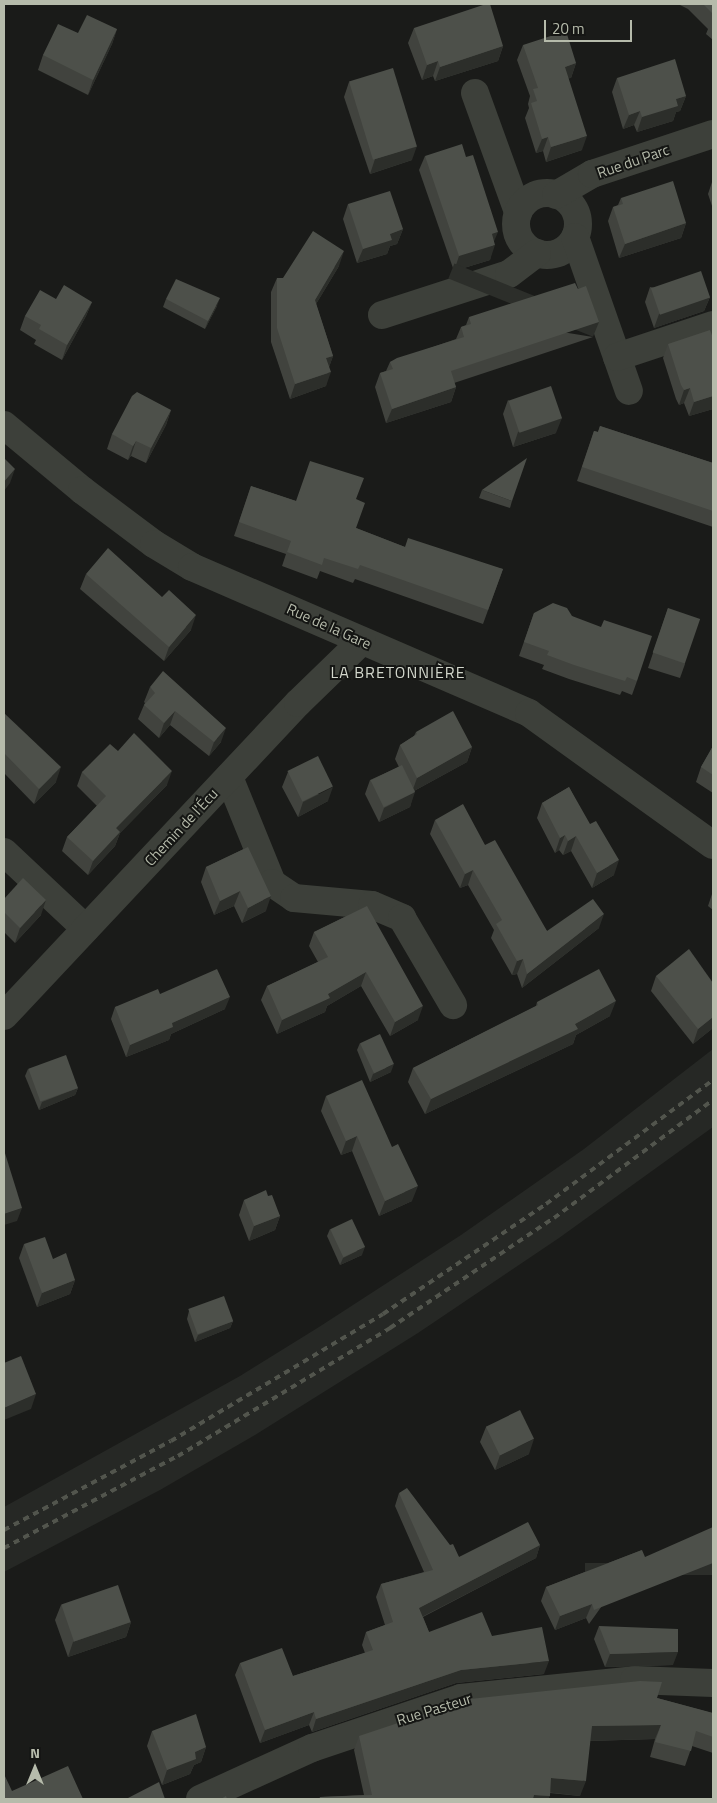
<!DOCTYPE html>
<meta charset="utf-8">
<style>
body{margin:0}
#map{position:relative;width:717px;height:1803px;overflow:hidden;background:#1a1b19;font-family:"Titillium Web",sans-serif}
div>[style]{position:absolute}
.built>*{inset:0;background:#262825}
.street>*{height:28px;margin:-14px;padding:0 14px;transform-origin:14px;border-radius:14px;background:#3d403a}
.street>.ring{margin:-14px;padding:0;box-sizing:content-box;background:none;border:28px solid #3d403a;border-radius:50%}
.rail>*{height:4px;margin-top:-2px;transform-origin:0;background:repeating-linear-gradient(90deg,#52554d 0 6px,transparent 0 11px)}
.wall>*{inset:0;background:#41433e}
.shaded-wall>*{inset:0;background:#2c2e2a;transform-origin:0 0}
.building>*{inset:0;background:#4d504a;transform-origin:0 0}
span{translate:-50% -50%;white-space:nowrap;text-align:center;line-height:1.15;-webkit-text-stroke:4px #151614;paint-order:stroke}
.street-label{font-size:15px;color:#b6bbab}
.neighbourhood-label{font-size:16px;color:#d3d7cc;letter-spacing:1px}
.frame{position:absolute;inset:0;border:5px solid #b6bbab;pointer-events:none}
.north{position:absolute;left:10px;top:1743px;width:50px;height:50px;-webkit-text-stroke:4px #151614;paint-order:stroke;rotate:0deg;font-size:14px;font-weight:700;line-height:20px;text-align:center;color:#b6bbab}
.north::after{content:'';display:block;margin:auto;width:18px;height:22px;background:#b6bbab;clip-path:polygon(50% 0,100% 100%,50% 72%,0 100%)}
.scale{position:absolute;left:544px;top:20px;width:88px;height:22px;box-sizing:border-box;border:2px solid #b6bbab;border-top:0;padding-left:6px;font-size:15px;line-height:18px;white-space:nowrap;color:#b6bbab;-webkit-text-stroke:4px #151614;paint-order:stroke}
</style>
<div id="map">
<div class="built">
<i style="clip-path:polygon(713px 1049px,713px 1127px,559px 1238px,418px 1333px,255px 1435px,160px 1490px,4px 1572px,4px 1507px,240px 1376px,319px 1327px,461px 1235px,584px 1149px)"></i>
</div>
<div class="street">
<i style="left:475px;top:93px;width:127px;rotate:70.1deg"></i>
<i class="ring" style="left:516px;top:193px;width:34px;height:34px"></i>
<i style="left:556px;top:195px;width:42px;rotate:-30.3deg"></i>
<i style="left:592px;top:174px;width:127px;rotate:-18.3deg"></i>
<i style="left:575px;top:237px;width:163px;rotate:70.7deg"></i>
<i style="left:382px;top:315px;width:133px;rotate:-17.9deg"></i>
<i style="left:509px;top:274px;width:35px;rotate:-37deg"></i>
<i style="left:617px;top:357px;width:101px;rotate:-18.4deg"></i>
<i style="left:4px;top:425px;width:102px;rotate:39.8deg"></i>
<i style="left:82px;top:490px;width:90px;rotate:36.9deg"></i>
<i style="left:154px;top:544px;width:44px;rotate:31.2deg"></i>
<i style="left:192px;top:567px;width:367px;rotate:23.4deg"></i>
<i style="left:529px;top:713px;width:226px;rotate:35.7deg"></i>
<i style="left:229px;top:777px;width:114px;rotate:67.9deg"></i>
<i style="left:272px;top:883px;width:27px;rotate:34deg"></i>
<i style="left:294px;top:898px;width:78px;rotate:5.1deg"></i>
<i style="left:372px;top:905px;width:33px;rotate:23deg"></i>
<i style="left:402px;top:918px;width:101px;rotate:59.6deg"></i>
<i style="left:4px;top:852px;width:112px;rotate:43.2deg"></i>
<i style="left:4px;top:1016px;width:429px;rotate:-46.8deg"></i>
<i style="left:298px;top:703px;width:89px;rotate:-44.1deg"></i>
<i style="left:200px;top:1799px;width:123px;rotate:-24.5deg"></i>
<i style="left:312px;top:1748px;width:157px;rotate:-18.6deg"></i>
<i style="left:461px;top:1698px;width:174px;rotate:-5.9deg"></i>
<i style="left:634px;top:1680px;width:79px;rotate:2.2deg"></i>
</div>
<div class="rail">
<i style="left:4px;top:1530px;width:189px;rotate:-28.1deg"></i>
<i style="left:171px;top:1441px;width:247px;rotate:-30.9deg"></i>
<i style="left:383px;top:1314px;width:197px;rotate:-34deg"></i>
<i style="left:546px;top:1204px;width:208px;rotate:-36.6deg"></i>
<i style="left:4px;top:1548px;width:197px;rotate:-27.9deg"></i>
<i style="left:178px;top:1456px;width:248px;rotate:-31.1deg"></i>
<i style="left:390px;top:1328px;width:197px;rotate:-33.9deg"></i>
<i style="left:554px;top:1218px;width:198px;rotate:-36.6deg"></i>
</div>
<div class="wall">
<i style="clip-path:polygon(678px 4px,713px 4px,713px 40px,706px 34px,708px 29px,688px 9px)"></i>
<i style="clip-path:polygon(414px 28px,503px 46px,498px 61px,435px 81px,433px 76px,422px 80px,408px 43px)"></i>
<i style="clip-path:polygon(117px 29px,112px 44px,88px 95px,38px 70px,43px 55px,78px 33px)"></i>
<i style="clip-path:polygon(523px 45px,576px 63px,571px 78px,568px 78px,582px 150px,546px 162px,543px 151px,536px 153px,525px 118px,529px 108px,528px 104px,530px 96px,517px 60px)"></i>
<i style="clip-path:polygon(617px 78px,686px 96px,680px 111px,676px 112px,673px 121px,637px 132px,634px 125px,623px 129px,612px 92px)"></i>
<i style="clip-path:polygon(349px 82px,412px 160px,370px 174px,344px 97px)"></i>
<i style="clip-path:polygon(425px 156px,494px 241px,490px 260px,454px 271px,419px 170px)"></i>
<i style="clip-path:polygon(713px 179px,713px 209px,708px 194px)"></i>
<i style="clip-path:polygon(621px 198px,686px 223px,681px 238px,619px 258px,608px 221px,613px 207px,618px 205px)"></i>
<i style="clip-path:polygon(348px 204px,403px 229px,397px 244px,390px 246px,387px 254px,357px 263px,343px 219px)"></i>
<i style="clip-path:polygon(339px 266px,316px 304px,333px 356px,329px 367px,326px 386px,290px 399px,271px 342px,271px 292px,277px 278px,283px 278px)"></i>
<i style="clip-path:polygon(650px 287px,710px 297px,704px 311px,654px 328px,645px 302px)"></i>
<i style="clip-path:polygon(56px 299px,92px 302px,86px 316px,62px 360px,34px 344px,36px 340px,20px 330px,25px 316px)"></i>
<i style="clip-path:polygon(166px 299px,217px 306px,205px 329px,163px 307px)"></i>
<i style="clip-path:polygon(469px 317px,593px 337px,454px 383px,456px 387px,451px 402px,386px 423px,375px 387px,380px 373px,386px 371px,390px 362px,456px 339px,461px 327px,466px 325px)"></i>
<i style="clip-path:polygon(713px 338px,713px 409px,689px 416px,684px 403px,679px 405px,676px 399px,663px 358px,668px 344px)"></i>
<i style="clip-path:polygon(508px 400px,556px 433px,513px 447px,503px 414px)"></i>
<i style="clip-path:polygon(171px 410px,166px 425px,146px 463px,131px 456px,128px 460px,107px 449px,112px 434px)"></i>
<i style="clip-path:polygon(600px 426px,713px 463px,713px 527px,577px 481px,594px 431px,598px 432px)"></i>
<i style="clip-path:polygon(251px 486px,296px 501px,356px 499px,356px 528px,405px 547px,503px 569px,483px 624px,355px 579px,353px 583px,320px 571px,317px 579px,282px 566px,286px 554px,234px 536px)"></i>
<i style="clip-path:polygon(482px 490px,512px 501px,510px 508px,479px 498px)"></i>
<i style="clip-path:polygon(86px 574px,191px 630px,164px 661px,80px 589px)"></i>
<i style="clip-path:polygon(668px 608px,685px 664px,680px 678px,648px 668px)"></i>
<i style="clip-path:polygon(534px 613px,572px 616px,637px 681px,632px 695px,622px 691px,620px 695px,569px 679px,542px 669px,544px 665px,519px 656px)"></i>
<i style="clip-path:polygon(150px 687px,221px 742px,209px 756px,170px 725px,159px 738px,138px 719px,144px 705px,145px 703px,144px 702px)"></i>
<i style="clip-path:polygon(4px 713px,56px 782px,34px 804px,4px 773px)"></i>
<i style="clip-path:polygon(416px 732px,472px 747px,467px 762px,414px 791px,410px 807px,379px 822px,365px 794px,370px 780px,399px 767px,395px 759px,400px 745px,414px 736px)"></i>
<i style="clip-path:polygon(713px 746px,713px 793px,696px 782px,701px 767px)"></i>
<i style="clip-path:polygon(118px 751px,167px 785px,120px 833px,115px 846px,88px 875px,62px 851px,67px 837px,97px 806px,77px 786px,82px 772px)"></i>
<i style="clip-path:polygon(288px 772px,328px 801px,298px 817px,282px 787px)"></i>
<i style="clip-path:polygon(569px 787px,614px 875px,592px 888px,571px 851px,563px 855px,559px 850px,555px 853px,537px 818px,542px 803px)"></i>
<i style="clip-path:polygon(435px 820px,485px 845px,547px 931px,599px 928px,522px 988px,517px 974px,512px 975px,491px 938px,494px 930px,468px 885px,460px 888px,430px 834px)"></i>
<i style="clip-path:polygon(248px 847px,266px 911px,242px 923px,234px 906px,214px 915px,201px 882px,206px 867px)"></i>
<i style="clip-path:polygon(713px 891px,713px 910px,708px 906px)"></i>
<i style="clip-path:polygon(4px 899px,41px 915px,15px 943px,4px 932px)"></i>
<i style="clip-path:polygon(367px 906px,418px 1020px,390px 1036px,361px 986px,327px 1006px,325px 1012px,277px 1034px,261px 1000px,267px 986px,318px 962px,309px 946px,314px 932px)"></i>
<i style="clip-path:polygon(656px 976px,713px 983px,713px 1028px,693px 1044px,651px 991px)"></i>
<i style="clip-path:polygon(160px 994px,225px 1009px,171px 1034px,169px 1040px,126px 1057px,111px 1019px,115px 1007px)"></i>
<i style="clip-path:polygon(537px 1002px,610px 1016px,576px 1035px,573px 1044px,425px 1114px,408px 1082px,413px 1068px,536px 1006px)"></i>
<i style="clip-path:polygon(360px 1043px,391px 1072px,370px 1082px,357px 1050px)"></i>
<i style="clip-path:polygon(28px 1069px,78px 1088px,75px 1095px,39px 1110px,25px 1076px)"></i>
<i style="clip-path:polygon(326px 1096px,412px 1201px,379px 1216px,352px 1151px,341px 1155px,321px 1111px)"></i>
<i style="clip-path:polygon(268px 1196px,280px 1216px,275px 1230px,249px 1241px,239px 1215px,244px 1200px)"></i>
<i style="clip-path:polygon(330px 1229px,362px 1255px,340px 1265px,327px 1236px)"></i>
<i style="clip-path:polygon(24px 1244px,75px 1280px,70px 1294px,37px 1307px,19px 1258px)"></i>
<i style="clip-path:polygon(189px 1311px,233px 1321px,230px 1328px,195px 1342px,187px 1319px)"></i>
<i style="clip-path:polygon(486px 1427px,529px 1454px,495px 1470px,480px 1442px)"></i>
<i style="clip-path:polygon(399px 1493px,459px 1557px,540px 1545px,536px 1558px,423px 1617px,429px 1632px,492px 1636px,544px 1674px,456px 1683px,312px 1732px,309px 1725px,260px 1743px,235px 1675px,240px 1663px,293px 1676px,365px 1653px,362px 1645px,366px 1632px,385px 1625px,376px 1597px,381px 1584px,424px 1572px,395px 1506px)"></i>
<i style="clip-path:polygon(642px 1550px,589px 1624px,586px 1618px,555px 1630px,541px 1601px,546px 1587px)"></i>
<i style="clip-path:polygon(61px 1605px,131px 1622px,126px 1637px,68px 1657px,55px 1620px)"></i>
<i style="clip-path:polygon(599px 1626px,673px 1665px,605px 1667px,594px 1639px)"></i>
<i style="clip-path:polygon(657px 1698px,712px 1713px,713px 1709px,713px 1753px,692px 1746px,685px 1766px,650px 1757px,655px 1739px,590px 1741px,580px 1796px,550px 1793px,548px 1799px,319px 1799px,320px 1797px,364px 1795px,354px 1750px,359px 1736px)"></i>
<i style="clip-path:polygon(152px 1731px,206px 1747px,201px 1762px,194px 1765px,190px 1774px,162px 1785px,147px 1746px)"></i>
</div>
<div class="shaded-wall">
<i style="clip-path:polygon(117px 29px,112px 44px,88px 95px,93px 80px)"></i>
<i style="clip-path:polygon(503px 46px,498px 61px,435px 81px,440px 67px)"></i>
<i style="clip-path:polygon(438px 61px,433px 76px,422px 80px,427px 65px)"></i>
<i style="clip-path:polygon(576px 63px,571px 78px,560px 81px,565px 67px)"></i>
<i style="clip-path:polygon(686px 96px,680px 111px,676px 112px,673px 121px,637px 132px,642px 117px,676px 99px)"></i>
<i style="clip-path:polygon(640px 111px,634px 125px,623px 129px,629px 115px)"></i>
<i style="clip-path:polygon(587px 136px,582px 150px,546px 162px,551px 147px)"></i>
<i style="clip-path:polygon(548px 137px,543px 151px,536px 153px,542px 139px)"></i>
<i style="clip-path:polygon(417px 146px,412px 160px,370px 174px,375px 159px)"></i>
<i style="clip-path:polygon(686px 223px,681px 238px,619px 258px,625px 244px)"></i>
<i style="clip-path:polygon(403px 229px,397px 244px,390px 246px,387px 254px,357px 263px,363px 249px,390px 234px)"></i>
<i style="clip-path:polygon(498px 232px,492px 246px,495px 245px,490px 260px,454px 271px,459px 256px,492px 234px)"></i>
<i style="clip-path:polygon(344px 251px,339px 266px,310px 314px,315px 300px)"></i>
<i style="clip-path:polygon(710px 297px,704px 311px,654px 328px,659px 314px)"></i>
<i style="clip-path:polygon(220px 298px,217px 306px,205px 329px,208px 321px)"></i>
<i style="clip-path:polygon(92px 302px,86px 316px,62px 360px,67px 345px)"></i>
<i style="left:599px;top:322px;width:16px;height:156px;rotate:112deg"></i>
<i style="clip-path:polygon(333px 356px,328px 370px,326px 358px)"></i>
<i style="clip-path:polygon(331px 372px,326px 386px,290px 399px,295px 384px)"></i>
<i style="clip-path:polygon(456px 387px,451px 402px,386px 423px,392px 409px)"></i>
<i style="clip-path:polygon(690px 388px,684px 403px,679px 405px,684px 390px)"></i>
<i style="clip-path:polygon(713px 396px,713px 409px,689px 416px,694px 402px)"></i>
<i style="clip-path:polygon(171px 410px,166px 425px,146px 463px,151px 448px)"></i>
<i style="clip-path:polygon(562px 418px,556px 433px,513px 447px,518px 432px)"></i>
<i style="clip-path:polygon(136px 441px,131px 456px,128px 460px,133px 446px)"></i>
<i style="clip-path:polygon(15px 469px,10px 483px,4px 491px,4px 482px)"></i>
<i style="clip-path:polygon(196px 615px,191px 630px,164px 661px,169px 647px)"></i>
<i style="clip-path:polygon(175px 711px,170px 725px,159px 738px,164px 723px)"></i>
<i style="clip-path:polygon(226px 728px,221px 742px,209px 756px,214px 742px)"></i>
<i style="clip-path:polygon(472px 747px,467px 762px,412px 792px,417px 778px)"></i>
<i style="clip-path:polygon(61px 767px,56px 782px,34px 804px,39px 789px)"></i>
<i style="clip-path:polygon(172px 771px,167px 785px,120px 833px,115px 846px,88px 875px,93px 861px,116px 828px)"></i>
<i style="clip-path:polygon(333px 787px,328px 801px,298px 817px,303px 802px)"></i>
<i style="clip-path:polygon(415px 792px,410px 807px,379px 822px,384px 808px)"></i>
<i style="clip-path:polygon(565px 835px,559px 850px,555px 853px,560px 838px)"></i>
<i style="clip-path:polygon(576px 836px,571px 851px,563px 855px,568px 841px)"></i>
<i style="clip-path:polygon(619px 860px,614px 875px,592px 888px,597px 873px)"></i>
<i style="clip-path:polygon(473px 870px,468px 885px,460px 888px,465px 874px)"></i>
<i style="clip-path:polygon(240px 891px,234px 906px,214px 915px,220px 901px)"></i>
<i style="clip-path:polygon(271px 896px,266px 911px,242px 923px,248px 908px)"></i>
<i style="clip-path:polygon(46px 900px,41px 915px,15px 943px,20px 928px)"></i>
<i style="clip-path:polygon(604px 914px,599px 928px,522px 988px,527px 974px)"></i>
<i style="clip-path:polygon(523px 959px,517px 974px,512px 975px,517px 961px)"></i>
<i style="clip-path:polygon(366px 972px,361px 986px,327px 1006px,325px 1012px,277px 1034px,282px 1020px)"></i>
<i style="clip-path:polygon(230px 997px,225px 1009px,171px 1034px,169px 1040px,126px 1057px,130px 1045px,172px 1023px)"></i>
<i style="clip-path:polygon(616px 1001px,610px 1016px,576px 1035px,573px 1044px,425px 1114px,431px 1099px,575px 1024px)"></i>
<i style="clip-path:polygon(423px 1006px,418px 1020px,390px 1036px,395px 1022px)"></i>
<i style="clip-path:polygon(713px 1017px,713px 1028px,693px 1044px,698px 1029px)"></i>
<i style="clip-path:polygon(394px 1064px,391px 1072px,370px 1082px,373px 1074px)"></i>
<i style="clip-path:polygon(78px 1088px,75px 1095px,39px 1110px,42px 1102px)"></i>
<i style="clip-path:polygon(357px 1136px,352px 1151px,341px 1155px,346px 1141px)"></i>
<i style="clip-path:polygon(418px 1186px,412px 1201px,379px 1216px,385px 1201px)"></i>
<i style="clip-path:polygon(22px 1208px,17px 1221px,4px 1225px,4px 1214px)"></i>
<i style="clip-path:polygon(280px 1216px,275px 1230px,249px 1241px,254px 1226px)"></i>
<i style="clip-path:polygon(365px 1247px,362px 1255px,340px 1265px,343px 1258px)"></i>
<i style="clip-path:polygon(75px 1280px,70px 1294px,37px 1307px,42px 1293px)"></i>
<i style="clip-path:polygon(233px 1321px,230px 1328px,195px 1342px,198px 1335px)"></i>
<i style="clip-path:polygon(36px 1394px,31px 1409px,4px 1420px,4px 1408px)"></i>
<i style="clip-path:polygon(534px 1439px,529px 1454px,495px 1470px,500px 1455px)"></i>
<i style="clip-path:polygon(540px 1545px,536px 1558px,414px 1621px,419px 1608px)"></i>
<i style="left:713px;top:1563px;width:12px;height:128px;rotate:90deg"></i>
<i style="clip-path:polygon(592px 1604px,586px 1618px,555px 1630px,560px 1616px)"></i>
<i style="clip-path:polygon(131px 1622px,126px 1637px,68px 1657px,73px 1642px)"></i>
<i style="clip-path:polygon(678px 1652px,673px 1665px,605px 1667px,610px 1654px)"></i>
<i style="clip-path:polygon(549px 1661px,544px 1674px,456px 1683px,312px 1732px,316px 1719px,461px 1670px)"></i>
<i style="clip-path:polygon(314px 1712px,309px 1725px,260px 1743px,265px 1730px)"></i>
<i style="clip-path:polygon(661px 1725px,655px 1739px,587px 1741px,592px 1726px)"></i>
<i style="clip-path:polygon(206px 1747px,201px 1762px,194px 1765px,190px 1774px,162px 1785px,167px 1770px,195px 1752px)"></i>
<i style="clip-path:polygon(551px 1778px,586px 1781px,580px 1796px,546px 1792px)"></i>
<i style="clip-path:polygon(534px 1795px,550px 1796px,548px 1799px,532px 1799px)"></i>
</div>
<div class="building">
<i style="clip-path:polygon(486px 4px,490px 4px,503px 46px,440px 67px,438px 61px,427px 65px,414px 28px)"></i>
<i style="clip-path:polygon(703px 4px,713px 4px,713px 14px)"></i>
<i style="clip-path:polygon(87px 15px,117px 29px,93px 80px,43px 55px,58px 24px,78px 33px)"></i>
<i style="clip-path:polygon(566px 31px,576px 63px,565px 67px,587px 136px,551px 147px,548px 137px,542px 139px,531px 103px,537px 101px,533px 89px,538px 88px,523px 45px)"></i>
<i style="clip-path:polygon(675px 59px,686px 96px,676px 99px,678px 106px,642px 117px,640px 111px,629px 115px,617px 78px)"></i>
<i style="left:393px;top:68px;width:82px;height:46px;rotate:73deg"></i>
<i style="clip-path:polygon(462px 144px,466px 157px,473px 155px,498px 232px,492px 234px,495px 245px,459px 256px,425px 156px)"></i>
<i style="clip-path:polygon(673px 181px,686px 223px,625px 244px,613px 207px,623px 204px,621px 198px)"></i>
<i style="clip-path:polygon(390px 191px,403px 229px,390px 234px,392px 240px,363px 249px,348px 204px)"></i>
<i style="clip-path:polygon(313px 231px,344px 251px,315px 300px,333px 356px,326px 358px,331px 372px,295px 384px,277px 328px,277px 278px,283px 278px)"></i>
<i style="left:701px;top:271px;width:28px;height:53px;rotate:71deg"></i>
<i style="clip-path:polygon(176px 279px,220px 298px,208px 321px,166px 299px)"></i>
<i style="clip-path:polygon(575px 283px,578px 289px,586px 286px,599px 322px,451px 371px,456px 387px,392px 409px,380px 373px,393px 369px,390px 362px,397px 358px,464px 337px,461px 327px,471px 324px,469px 317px)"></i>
<i style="clip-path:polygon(64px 285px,92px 302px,67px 345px,39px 329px,41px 325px,25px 316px,40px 290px,56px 299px)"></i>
<i style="clip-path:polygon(710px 330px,713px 338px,713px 396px,694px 402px,690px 388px,684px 390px,681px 385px,668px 344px)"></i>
<i style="left:551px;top:386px;width:34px;height:45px;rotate:71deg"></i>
<i style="clip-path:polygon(137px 392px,171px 410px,151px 448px,136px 441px,133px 446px,112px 434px,132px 396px)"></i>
<i style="clip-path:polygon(600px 426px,713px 463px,713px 511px,582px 467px,594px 431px,598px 432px)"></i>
<i style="clip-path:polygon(4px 458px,15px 469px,4px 482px)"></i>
<i style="clip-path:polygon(527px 458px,512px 501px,482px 490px)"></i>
<i style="clip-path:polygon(310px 461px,364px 478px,356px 499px,365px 503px,356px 528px,405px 547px,408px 538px,503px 569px,488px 610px,360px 565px,358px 569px,324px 558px,322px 565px,287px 552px,291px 541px,239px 522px,251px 486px,296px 501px)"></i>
<i style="clip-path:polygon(108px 548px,162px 597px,169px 590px,196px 615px,169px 647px,86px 574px)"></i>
<i style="clip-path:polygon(553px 603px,567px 608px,572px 616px,601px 627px,604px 620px,652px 636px,637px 681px,627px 677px,625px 681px,574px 665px,547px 655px,549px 651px,524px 642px,534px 613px)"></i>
<i style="left:668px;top:608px;width:34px;height:47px;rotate:19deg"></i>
<i style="clip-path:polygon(163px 671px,226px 728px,214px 742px,175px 711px,164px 723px,144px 705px,155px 693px,150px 687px)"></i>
<i style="clip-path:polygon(453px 711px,472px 747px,417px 778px,400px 745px,417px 734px,416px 732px)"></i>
<i style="clip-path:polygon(4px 713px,61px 767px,39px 789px,4px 753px)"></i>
<i style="clip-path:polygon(134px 733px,172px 771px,116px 828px,120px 832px,93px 861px,67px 837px,106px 796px,82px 772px,110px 744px,118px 751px)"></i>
<i style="clip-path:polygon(713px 746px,713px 775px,701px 767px)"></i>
<i style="left:318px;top:756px;width:34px;height:34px;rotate:64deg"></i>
<i style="left:402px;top:765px;width:30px;height:35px;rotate:64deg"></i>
<i style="clip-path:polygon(569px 787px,590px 824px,596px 821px,619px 860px,597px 873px,576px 836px,568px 841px,565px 835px,560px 838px,542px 803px)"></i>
<i style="clip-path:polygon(463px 804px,485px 845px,495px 840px,547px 931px,593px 899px,604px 914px,527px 974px,523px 959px,517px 961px,496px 924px,502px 920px,473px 870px,465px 874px,435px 820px)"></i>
<i style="clip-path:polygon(248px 847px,271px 896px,248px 908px,240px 891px,220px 901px,206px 867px)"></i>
<i style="clip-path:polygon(23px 878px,46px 900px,20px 928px,4px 912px,4px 899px)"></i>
<i style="clip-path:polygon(367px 906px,423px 1006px,395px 1022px,366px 972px,328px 994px,330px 998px,282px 1020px,267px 986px,328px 957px,314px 932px)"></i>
<i style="clip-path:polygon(689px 949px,713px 983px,713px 1017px,698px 1029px,656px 976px)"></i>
<i style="clip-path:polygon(217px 969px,230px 997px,172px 1023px,173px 1027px,130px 1045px,115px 1007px,158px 989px,160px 994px)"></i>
<i style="clip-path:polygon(599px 969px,616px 1001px,575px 1024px,578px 1029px,431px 1099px,413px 1068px,538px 1005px,537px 1002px)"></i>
<i style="left:380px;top:1034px;width:33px;height:22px;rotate:65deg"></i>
<i style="left:66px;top:1055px;width:35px;height:40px;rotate:70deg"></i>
<i style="clip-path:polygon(362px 1080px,392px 1147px,398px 1144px,418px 1186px,385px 1201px,357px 1136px,346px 1141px,326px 1096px)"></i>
<i style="clip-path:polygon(4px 1150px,22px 1208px,4px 1214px)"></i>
<i style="clip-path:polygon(266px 1190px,268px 1196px,272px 1195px,280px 1216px,254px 1226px,244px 1200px)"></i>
<i style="left:352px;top:1219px;width:31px;height:24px;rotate:65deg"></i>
<i style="clip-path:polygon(45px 1237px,53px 1259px,66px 1253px,75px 1280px,42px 1293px,24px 1244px)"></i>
<i style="left:224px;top:1296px;width:27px;height:38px;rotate:70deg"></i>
<i style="clip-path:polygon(21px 1356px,36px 1394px,4px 1408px,4px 1363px)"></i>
<i style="left:520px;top:1410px;width:32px;height:38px;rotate:64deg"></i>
<i style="clip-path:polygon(407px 1488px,450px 1545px,453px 1544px,459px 1557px,528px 1522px,540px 1545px,419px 1608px,429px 1632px,482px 1612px,492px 1636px,542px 1627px,549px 1661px,461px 1670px,316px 1719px,314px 1712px,265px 1730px,240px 1663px,282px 1648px,293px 1676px,373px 1650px,366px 1632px,393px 1622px,381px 1584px,433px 1570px,399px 1493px)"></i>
<i style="clip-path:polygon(713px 1527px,713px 1563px,594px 1610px,592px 1604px,560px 1616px,546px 1587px,642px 1550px,645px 1557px)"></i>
<i style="left:118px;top:1585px;width:39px;height:60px;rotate:71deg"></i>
<i style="clip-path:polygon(599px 1626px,678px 1629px,678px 1652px,610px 1654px)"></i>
<i style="clip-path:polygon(640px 1681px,662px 1682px,657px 1698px,713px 1713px,713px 1711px,713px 1737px,696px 1731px,691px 1751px,655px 1742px,661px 1725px,592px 1726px,586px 1781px,551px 1778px,550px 1796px,534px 1795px,533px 1799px,320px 1799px,320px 1797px,372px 1795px,359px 1736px,470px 1699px)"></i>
<i style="clip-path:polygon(196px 1714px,206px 1747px,195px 1752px,196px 1759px,167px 1770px,152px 1731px)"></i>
<i style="clip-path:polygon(68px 1766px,83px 1799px,4px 1799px,4px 1774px,12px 1791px)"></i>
<i style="clip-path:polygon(159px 1782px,165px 1799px,128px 1799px,128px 1798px)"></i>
<i style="clip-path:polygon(226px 1796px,227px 1799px,221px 1799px)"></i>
</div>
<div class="street-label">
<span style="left:633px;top:161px;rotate:-19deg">Rue du Parc</span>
<span style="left:329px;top:626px;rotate:24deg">Rue de la Gare</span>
<span style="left:181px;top:827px;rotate:-47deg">Chemin de l'Écu</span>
<span style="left:434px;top:1709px;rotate:-17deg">Rue Pasteur</span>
</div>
<div class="neighbourhood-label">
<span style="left:398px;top:672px">LA BRETONNIÈRE</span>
</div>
<div class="frame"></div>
<div class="north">N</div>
<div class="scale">20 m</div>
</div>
